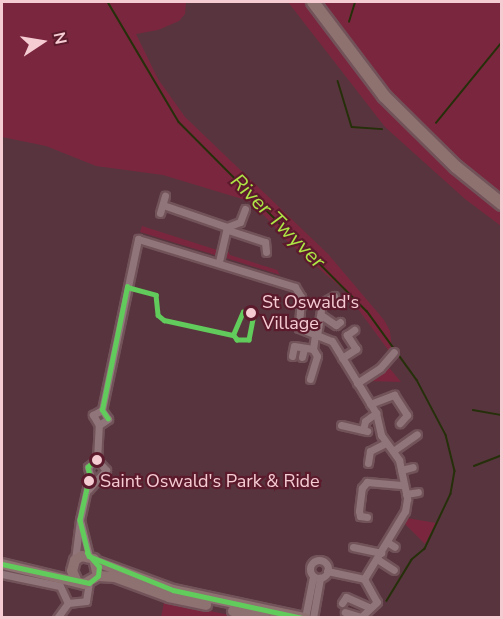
<!DOCTYPE html>
<style>
body{margin:0}
#map{position:relative;width:503px;height:619px;overflow:hidden;background:#58353e;font-family:"Nunito Sans",sans-serif}
div>[style]{position:absolute}
.green>*{inset:0;background:#7b263f}
.stream>*{height:1.5px;margin:-0.75px;padding:0 0.75px;transform-origin:0.75px;border-radius:0.75px;background:#252f0a}
.roads{filter:drop-shadow(2px 0 #72535a) drop-shadow(-2px 0 #72535a) drop-shadow(0 2px #72535a) drop-shadow(0 -2px #72535a)}
.minor>*{height:7px;margin:-3.5px;padding:0 3.5px;transform-origin:3.5px;border-radius:3.5px;background:#90767b}
.minor>.ring{margin:-3.5px;padding:0;box-sizing:content-box;background:none;border:7px solid #90767b;border-radius:50%}
.primary>*{height:10px;margin:-5px;padding:0 5px;transform-origin:5px;border-radius:5px;background:#8e7171}
.trunk>*{height:12px;margin:-6px;padding:0 6px;transform-origin:6px;border-radius:6px;background:#8e7270}
.bus-1>*{height:4.5px;margin:-2.25px;padding:0 2.25px;transform-origin:2.25px;border-radius:2.25px;background:#61cc5b}
.dots>*{width:16px;height:16px;translate:-50% -50%;box-sizing:border-box;border:3px solid #5b1b2d;border-radius:50%}
span{translate:-50% -50%;white-space:nowrap;text-align:center;line-height:1.15;-webkit-text-stroke:4.5px #5b1b2d;paint-order:stroke}
.bus-label{font-size:18px;color:#f6ccd3}
.left{translate:0 -50%;text-align:left}
.water-label{font-size:21px;color:#aee745;font-style:italic}
.frame{position:absolute;inset:0;border:3px solid #f6ccd3;pointer-events:none}
.north{position:absolute;left:12px;top:12px;width:60px;height:60px;-webkit-text-stroke:4px #5b1b2d;paint-order:stroke;rotate:78deg;font-size:16px;font-weight:700;line-height:24px;text-align:center;color:#f6ccd3}
.north::after{content:'';display:block;margin:auto;width:21px;height:27px;background:#f6ccd3;clip-path:polygon(50% 0,100% 100%,50% 72%,0 100%)}
</style>
<div id="map">
<div class="green">
<i style="clip-path:polygon(2px 2px,186px 2px,185px 14px,179px 21px,158px 30px,136px 34px,158px 79px,185px 117px,328px 254px,384px 320px,390px 331px,392px 349px,389px 351px,344px 290px,286px 240px,252px 202px,163px 175px,96px 166px,46px 146px,2px 137px)"></i>
<i style="clip-path:polygon(288px 2px,501px 2px,501px 226px,465px 199px,385px 127px)"></i>
<i style="clip-path:polygon(142px 226px,217px 250px,221px 247px,218px 256px,140px 232px)"></i>
<i style="clip-path:polygon(228px 251px,230px 255px,277px 270px,280px 275px,226px 258px)"></i>
<i style="clip-path:polygon(386px 364px,401px 382px,369px 381px,368px 378px)"></i>
<i style="clip-path:polygon(407px 518px,436px 523px,425px 544px,405px 524px)"></i>
<i style="clip-path:polygon(164px 602px,240px 617px,161px 618px)"></i>
</div>
<div class="stream">
<i style="left:108px;top:2px;width:139px;rotate:59.4deg"></i>
<i style="left:179px;top:122px;width:267px;rotate:45.2deg"></i>
<i style="left:367px;top:311px;width:85px;rotate:54.1deg"></i>
<i style="left:417px;top:380px;width:62px;rotate:62.2deg"></i>
<i style="left:446px;top:435px;width:37px;rotate:76deg"></i>
<i style="left:455px;top:471px;width:23px;rotate:100deg"></i>
<i style="left:451px;top:494px;width:61px;rotate:115.3deg"></i>
<i style="left:425px;top:549px;width:17px;rotate:140deg"></i>
<i style="left:412px;top:560px;width:48px;rotate:121.4deg"></i>
<i style="left:349px;top:22px;width:21px;rotate:-73deg"></i>
<i style="left:338px;top:81px;width:48px;rotate:73.1deg"></i>
<i style="left:352px;top:127px;width:30px;rotate:4deg"></i>
<i style="left:436px;top:123px;width:104px;rotate:-50.8deg"></i>
<i style="left:473px;top:410px;width:29px;rotate:10deg"></i>
<i style="left:474px;top:466px;width:30px;rotate:-21deg"></i>
</div>
<div class="roads">
<div class="minor">
<i style="left:163px;top:205px;width:68px;rotate:19deg"></i>
<i style="left:227px;top:227px;width:37px;rotate:103deg"></i>
<i style="left:160px;top:213px;width:18px;rotate:-74deg"></i>
<i style="left:227px;top:227px;width:14px;rotate:-21deg"></i>
<i style="left:240px;top:222px;width:14px;rotate:-69deg"></i>
<i style="left:228px;top:230px;width:39px;rotate:18deg"></i>
<i style="left:265px;top:242px;width:10px;rotate:84deg"></i>
<i style="left:321px;top:315px;width:18px;rotate:34deg"></i>
<i style="left:336px;top:325px;width:5px;rotate:-37deg"></i>
<i style="left:317px;top:335px;width:32px;rotate:-81deg"></i>
<i style="left:322px;top:303px;width:14px;rotate:-30deg"></i>
<i style="left:292px;top:356px;width:10px;rotate:-79deg"></i>
<i style="left:294px;top:346px;width:19px;rotate:9deg"></i>
<i style="left:302px;top:357px;width:9px;rotate:-77deg"></i>
<i style="left:342px;top:358px;width:17px;rotate:-33deg"></i>
<i style="left:356px;top:349px;width:17px;rotate:-123deg"></i>
<i style="left:347px;top:335px;width:9px;rotate:-36deg"></i>
<i style="left:310px;top:379px;width:24px;rotate:-73deg"></i>
<i style="left:317px;top:356px;width:8px;rotate:-120deg"></i>
<i style="left:313px;top:349px;width:14px;rotate:-82deg"></i>
<i style="left:357px;top:383px;width:27px;rotate:-33deg"></i>
<i style="left:380px;top:368px;width:21px;rotate:-49deg"></i>
<i style="left:370px;top:404px;width:26px;rotate:-21deg"></i>
<i style="left:394px;top:395px;width:24px;rotate:57deg"></i>
<i style="left:407px;top:415px;width:11px;rotate:131deg"></i>
<i style="left:99px;top:425px;width:11px;rotate:-34deg"></i>
<i style="left:108px;top:419px;width:11px;rotate:-124deg"></i>
<i style="left:102px;top:410px;width:175px;rotate:-78.1deg"></i>
<i style="left:138px;top:239px;width:164px;rotate:17deg"></i>
<i style="left:295px;top:287px;width:12px;rotate:59deg"></i>
<i style="left:301px;top:297px;width:31px;rotate:94deg"></i>
<i style="left:299px;top:328px;width:35px;rotate:22deg"></i>
<i style="left:332px;top:341px;width:84px;rotate:58.6deg"></i>
<i style="left:376px;top:413px;width:23px;rotate:77deg"></i>
<i style="left:381px;top:435px;width:31px;rotate:54deg"></i>
<i style="left:399px;top:460px;width:40px;rotate:78deg"></i>
<i style="left:407px;top:499px;width:12px;rotate:99deg"></i>
<i style="left:405px;top:511px;width:79px;rotate:121.1deg"></i>
<i style="left:99px;top:425px;width:12px;rotate:-121deg"></i>
<i style="left:93px;top:415px;width:10px;rotate:-29deg"></i>
<i style="left:341px;top:425px;width:27px;rotate:13deg"></i>
<i style="left:363px;top:430px;width:9px;rotate:-77deg"></i>
<i style="left:365px;top:421px;width:14px;rotate:-36deg"></i>
<i style="left:393px;top:451px;width:29px;rotate:-35deg"></i>
<i style="left:97px;top:460px;width:35px;rotate:-87deg"></i>
<i style="left:368px;top:463px;width:12px;rotate:-81deg"></i>
<i style="left:370px;top:451px;width:18px;rotate:-27deg"></i>
<i style="left:401px;top:470px;width:12px;rotate:-14deg"></i>
<i style="left:88px;top:490px;width:27px;rotate:-48deg"></i>
<i style="left:106px;top:470px;width:13px;rotate:-132deg"></i>
<i style="left:406px;top:494px;width:12px;rotate:-9deg"></i>
<i style="left:367px;top:517px;width:7px;rotate:-172deg"></i>
<i style="left:360px;top:516px;width:5px;rotate:-101deg"></i>
<i style="left:359px;top:511px;width:23px;rotate:-83deg"></i>
<i style="left:362px;top:488px;width:8px;rotate:-50deg"></i>
<i style="left:367px;top:482px;width:37px;rotate:5deg"></i>
<i style="left:387px;top:542px;width:9px;rotate:32deg"></i>
<i style="left:353px;top:547px;width:29px;rotate:12deg"></i>
<i style="left:89px;top:556px;width:37px;rotate:-104deg"></i>
<i style="left:80px;top:520px;width:46px;rotate:-77.5deg"></i>
<i style="left:90px;top:475px;width:8px;rotate:-104deg"></i>
<i style="left:88px;top:467px;width:11px;rotate:-38deg"></i>
<i style="left:377px;top:559px;width:20px;rotate:33deg"></i>
<i class="ring" style="left:310px;top:560px;width:11px;height:11px"></i>
<i style="left:75px;top:560px;width:40px;rotate:-82.9deg"></i>
<i style="left:327px;top:571px;width:38px;rotate:12deg"></i>
<i style="left:364px;top:579px;width:26px;rotate:61deg"></i>
<i style="left:377px;top:602px;width:22px;rotate:137deg"></i>
<i style="left:361px;top:617px;width:17px;rotate:-163deg"></i>
<i style="left:2px;top:574px;width:59px;rotate:11.7deg"></i>
<i style="left:60px;top:586px;width:19px;rotate:65deg"></i>
<i style="left:68px;top:603px;width:19px;rotate:126deg"></i>
<i style="left:68px;top:603px;width:18px;rotate:-6deg"></i>
<i style="left:86px;top:601px;width:18px;rotate:-81deg"></i>
<i style="left:342px;top:603px;width:7px;rotate:-56deg"></i>
<i style="left:346px;top:597px;width:24px;rotate:24deg"></i>
<i style="left:305px;top:618px;width:42px;rotate:-79deg"></i>
<i style="left:313px;top:618px;width:41px;rotate:-80.1deg"></i>
</div>
<div class="primary">
<i style="left:97px;top:562px;width:81px;rotate:20.2deg"></i>
<i style="left:173px;top:590px;width:135px;rotate:12deg"></i>
<i style="left:2px;top:564px;width:84px;rotate:13.7deg"></i>
<i style="left:84px;top:584px;width:16px;rotate:-30deg"></i>
<i style="left:98px;top:576px;width:17px;rotate:-103deg"></i>
<i style="left:94px;top:559px;width:12px;rotate:-166deg"></i>
<i style="left:82px;top:556px;width:8px;rotate:150deg"></i>
<i style="left:75px;top:560px;width:11px;rotate:105deg"></i>
<i style="left:72px;top:571px;width:10px;rotate:66deg"></i>
<i style="left:98px;top:576px;width:17px;rotate:3deg"></i>
<i style="left:115px;top:577px;width:58px;rotate:20.3deg"></i>
<i style="left:169px;top:597px;width:38px;rotate:12deg"></i>
<i style="left:233px;top:611px;width:33px;rotate:12deg"></i>
</div>
<div class="trunk">
<i style="left:313px;top:2px;width:118px;rotate:52.9deg"></i>
<i style="left:384px;top:96px;width:101px;rotate:44.6deg"></i>
<i style="left:456px;top:167px;width:59px;rotate:38.8deg"></i>
</div>
</div>
<div class="bus-1">
<i style="left:127px;top:287px;width:30px;rotate:15deg"></i>
<i style="left:156px;top:295px;width:20px;rotate:84deg"></i>
<i style="left:158px;top:315px;width:8px;rotate:40deg"></i>
<i style="left:164px;top:320px;width:71px;rotate:12.3deg"></i>
<i style="left:243px;top:312px;width:11px;rotate:10deg"></i>
<i style="left:254px;top:314px;width:26px;rotate:101deg"></i>
<i style="left:249px;top:340px;width:12px;rotate:180deg"></i>
<i style="left:237px;top:340px;width:6px;rotate:-129deg"></i>
<i style="left:233px;top:335px;width:25px;rotate:-67deg"></i>
<i style="left:108px;top:419px;width:11px;rotate:-124deg"></i>
<i style="left:102px;top:410px;width:126px;rotate:-78.5deg"></i>
<i style="left:97px;top:460px;width:11px;rotate:142deg"></i>
<i style="left:88px;top:467px;width:8px;rotate:76deg"></i>
<i style="left:90px;top:475px;width:46px;rotate:102.5deg"></i>
<i style="left:80px;top:520px;width:37px;rotate:76deg"></i>
<i style="left:89px;top:556px;width:91px;rotate:22deg"></i>
<i style="left:173px;top:590px;width:133px;rotate:12.2deg"></i>
<i style="left:2px;top:564px;width:89px;rotate:12.3deg"></i>
<i style="left:89px;top:583px;width:11px;rotate:-38deg"></i>
<i style="left:98px;top:576px;width:9px;rotate:-84deg"></i>
<i style="left:99px;top:567px;width:18px;rotate:-131deg"></i>
</div>
<div class="dots">
<i style="left:251px;top:313px;background:#f6ccd3"></i>
<i style="left:97px;top:460px;background:#f6ccd3"></i>
<i style="left:89px;top:481px;background:#f6ccd3"></i>
</div>
<div class="bus-label">
<span class="left" style="left:262px;top:313px">St Oswald's<br>Village</span>
<span class="left" style="left:100px;top:481px">Saint Oswald's Park &amp; Ride</span>
</div>
<div class="water-label">
<span style="left:278px;top:221px;rotate:45deg">River Twyver</span>
</div>
<div class="frame"></div>
<div class="north">N</div>
</div>
